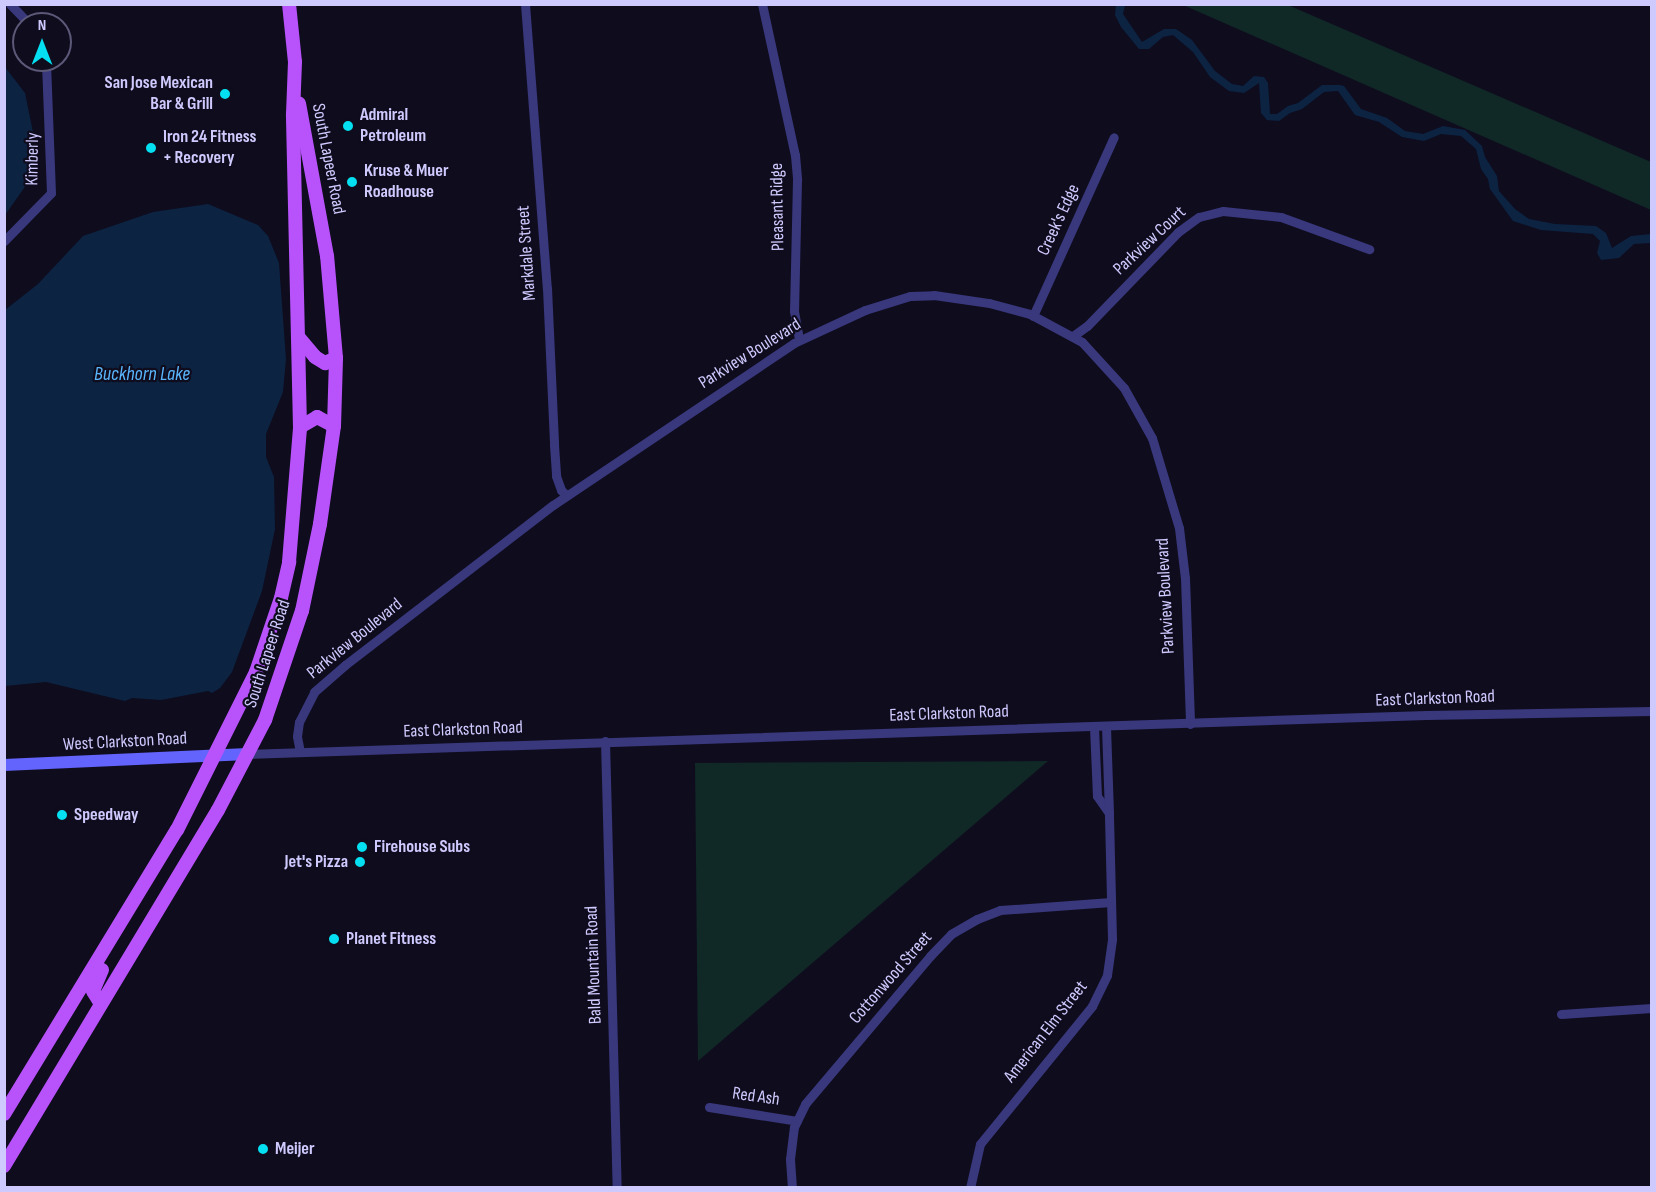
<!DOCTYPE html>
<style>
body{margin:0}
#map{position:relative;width:1656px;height:1192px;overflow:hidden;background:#0f0c1e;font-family:"Sofia Sans Condensed",sans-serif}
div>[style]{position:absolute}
.green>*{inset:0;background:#102826}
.water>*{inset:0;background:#0c2342}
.street>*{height:9px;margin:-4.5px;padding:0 4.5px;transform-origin:4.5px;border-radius:4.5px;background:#39387d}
.secondary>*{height:12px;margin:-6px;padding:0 6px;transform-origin:6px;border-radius:6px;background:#6364fd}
.primary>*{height:14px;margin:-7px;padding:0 7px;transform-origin:7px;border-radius:7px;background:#b853fc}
.dots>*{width:16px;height:16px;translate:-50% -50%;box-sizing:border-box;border:3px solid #0f0c1e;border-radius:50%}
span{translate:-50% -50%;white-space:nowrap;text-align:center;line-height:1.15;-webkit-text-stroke:4.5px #0f0c1e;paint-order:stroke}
.poi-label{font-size:18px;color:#cfcafe;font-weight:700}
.right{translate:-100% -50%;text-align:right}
.left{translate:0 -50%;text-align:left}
.street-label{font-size:18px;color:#cfcafe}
.water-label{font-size:20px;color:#5ab6fc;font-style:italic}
.frame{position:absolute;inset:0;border:6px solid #cfcafe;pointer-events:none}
.north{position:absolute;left:12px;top:12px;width:60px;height:60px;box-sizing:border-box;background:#0f0c1e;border:2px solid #5c5878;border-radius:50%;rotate:0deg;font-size:16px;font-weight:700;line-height:24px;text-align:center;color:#cfcafe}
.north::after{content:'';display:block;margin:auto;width:21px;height:27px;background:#04e0f1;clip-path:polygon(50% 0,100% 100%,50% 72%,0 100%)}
</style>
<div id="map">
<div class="green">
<i style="clip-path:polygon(1183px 5px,1288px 5px,1651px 162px,1651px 210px)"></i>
<i style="clip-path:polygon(1048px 761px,698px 1061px,695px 763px)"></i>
</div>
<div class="water">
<i style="clip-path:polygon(1116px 5px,1125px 5px,1123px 14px,1142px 42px,1164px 29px,1176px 29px,1192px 40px,1215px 71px,1232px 84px,1243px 86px,1254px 76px,1264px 77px,1268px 83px,1270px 114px,1277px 114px,1288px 106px,1298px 103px,1322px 85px,1340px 85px,1344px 86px,1361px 109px,1387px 118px,1405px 131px,1423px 134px,1443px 126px,1465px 130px,1482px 146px,1485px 157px,1497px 176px,1499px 191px,1515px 209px,1529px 219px,1555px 224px,1596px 226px,1606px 233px,1612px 248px,1631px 236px,1651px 234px,1651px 243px,1634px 244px,1619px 258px,1601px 260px,1597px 253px,1600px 241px,1593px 234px,1541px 230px,1513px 221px,1490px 189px,1488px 179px,1481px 169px,1476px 149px,1461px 136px,1441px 134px,1424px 141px,1402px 137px,1379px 122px,1355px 115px,1338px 91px,1324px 92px,1302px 109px,1290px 113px,1279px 121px,1267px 120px,1261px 113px,1259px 83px,1244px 93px,1229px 91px,1210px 77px,1193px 52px,1173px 35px,1163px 37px,1149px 49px,1139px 49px,1121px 27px,1115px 15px)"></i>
<i style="clip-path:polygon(5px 67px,25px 93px,37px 152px,34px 174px,5px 215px)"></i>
<i style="clip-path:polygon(208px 204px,258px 225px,268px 236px,279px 263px,286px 359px,283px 392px,266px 434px,266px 457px,274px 477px,275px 529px,262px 591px,232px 672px,220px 688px,212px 693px,208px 691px,161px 700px,132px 698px,125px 701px,46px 682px,5px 686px,5px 310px,38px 284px,83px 236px,153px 212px)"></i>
</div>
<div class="street">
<i style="left:10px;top:4px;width:28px;rotate:46deg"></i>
<i style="left:525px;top:4px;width:285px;rotate:85.6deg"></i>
<i style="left:547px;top:288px;width:157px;rotate:87.4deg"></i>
<i style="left:554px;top:445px;width:31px;rotate:86deg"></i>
<i style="left:556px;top:476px;width:15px;rotate:70deg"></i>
<i style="left:561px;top:490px;width:8px;rotate:45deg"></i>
<i style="left:762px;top:4px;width:155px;rotate:77.7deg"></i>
<i style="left:795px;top:155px;width:25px;rotate:85deg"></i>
<i style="left:797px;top:180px;width:131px;rotate:91.3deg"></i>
<i style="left:794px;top:311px;width:29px;rotate:80deg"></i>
<i style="left:4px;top:241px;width:67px;rotate:-45.6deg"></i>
<i style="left:51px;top:193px;width:133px;rotate:-92.2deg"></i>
<i style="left:1033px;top:316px;width:196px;rotate:-65.7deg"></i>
<i style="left:1073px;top:336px;width:17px;rotate:-36deg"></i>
<i style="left:1087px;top:326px;width:131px;rotate:-45.9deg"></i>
<i style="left:1178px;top:232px;width:26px;rotate:-36deg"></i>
<i style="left:1199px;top:217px;width:25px;rotate:-14deg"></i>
<i style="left:1223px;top:211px;width:58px;rotate:5.9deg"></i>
<i style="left:1281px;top:217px;width:94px;rotate:20deg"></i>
<i style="left:1094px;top:727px;width:69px;rotate:87.5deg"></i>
<i style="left:1097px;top:796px;width:21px;rotate:55deg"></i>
<i style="left:1109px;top:813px;width:86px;rotate:-92deg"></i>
<i style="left:605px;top:741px;width:447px;rotate:88.5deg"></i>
<i style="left:300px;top:752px;width:16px;rotate:-101deg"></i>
<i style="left:297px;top:736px;width:14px;rotate:-82deg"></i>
<i style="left:299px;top:722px;width:34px;rotate:-63deg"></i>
<i style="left:314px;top:692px;width:41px;rotate:-41.1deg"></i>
<i style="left:345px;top:665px;width:262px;rotate:-37.6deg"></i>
<i style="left:553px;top:505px;width:290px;rotate:-33.9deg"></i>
<i style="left:794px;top:343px;width:78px;rotate:-24.9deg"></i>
<i style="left:865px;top:310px;width:47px;rotate:-17.3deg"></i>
<i style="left:910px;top:296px;width:24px;rotate:-2deg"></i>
<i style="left:934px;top:295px;width:56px;rotate:8.3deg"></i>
<i style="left:989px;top:303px;width:42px;rotate:15deg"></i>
<i style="left:1030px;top:314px;width:59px;rotate:28.3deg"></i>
<i style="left:1082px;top:342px;width:62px;rotate:47.6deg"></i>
<i style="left:1124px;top:388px;width:57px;rotate:60.8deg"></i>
<i style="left:1152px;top:438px;width:94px;rotate:73.3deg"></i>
<i style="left:1179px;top:528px;width:50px;rotate:83.2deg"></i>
<i style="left:1185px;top:578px;width:146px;rotate:88deg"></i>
<i style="left:248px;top:754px;width:1179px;rotate:-1.9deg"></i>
<i style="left:1426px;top:715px;width:226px;rotate:-1deg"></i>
<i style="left:1561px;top:1014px;width:91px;rotate:-3.8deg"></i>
<i style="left:709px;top:1107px;width:89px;rotate:9deg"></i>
<i style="left:792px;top:1188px;width:29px;rotate:-94deg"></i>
<i style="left:790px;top:1159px;width:32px;rotate:-83deg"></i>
<i style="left:794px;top:1127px;width:25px;rotate:-64deg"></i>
<i style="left:805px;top:1104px;width:194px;rotate:-49.8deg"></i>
<i style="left:930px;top:956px;width:30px;rotate:-46deg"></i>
<i style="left:951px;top:934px;width:30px;rotate:-30deg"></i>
<i style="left:977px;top:919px;width:25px;rotate:-21deg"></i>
<i style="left:1000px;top:910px;width:111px;rotate:-4.1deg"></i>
<i style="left:970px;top:1188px;width:45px;rotate:-77.2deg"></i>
<i style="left:980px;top:1144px;width:178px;rotate:-50.9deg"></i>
<i style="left:1092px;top:1006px;width:34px;rotate:-64deg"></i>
<i style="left:1107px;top:975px;width:36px;rotate:-82deg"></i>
<i style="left:1112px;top:939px;width:126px;rotate:-91.4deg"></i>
</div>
<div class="secondary">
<i style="left:4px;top:765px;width:244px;rotate:-2.6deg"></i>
</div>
<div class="primary">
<i style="left:300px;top:339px;width:23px;rotate:50deg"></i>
<i style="left:315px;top:357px;width:12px;rotate:31deg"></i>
<i style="left:325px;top:363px;width:12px;rotate:-24deg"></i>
<i style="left:300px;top:427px;width:20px;rotate:-30deg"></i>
<i style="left:317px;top:417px;width:19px;rotate:28deg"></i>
<i style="left:101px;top:1004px;width:15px;rotate:-122deg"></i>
<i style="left:93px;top:991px;width:23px;rotate:-67deg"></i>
<i style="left:4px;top:1114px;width:333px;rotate:-58.7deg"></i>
<i style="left:177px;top:830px;width:177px;rotate:-63.4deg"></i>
<i style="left:256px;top:672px;width:78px;rotate:-71.3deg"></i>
<i style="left:281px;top:598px;width:37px;rotate:-77deg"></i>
<i style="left:289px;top:562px;width:135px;rotate:-85.3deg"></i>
<i style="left:300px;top:427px;width:313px;rotate:-91.3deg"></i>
<i style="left:293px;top:114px;width:52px;rotate:-87.8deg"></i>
<i style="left:295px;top:62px;width:58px;rotate:-95.9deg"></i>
<i style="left:4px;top:1166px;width:415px;rotate:-59deg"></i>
<i style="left:218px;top:810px;width:102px;rotate:-62.4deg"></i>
<i style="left:265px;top:720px;width:115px;rotate:-71.3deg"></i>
<i style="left:302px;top:611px;width:89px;rotate:-78.3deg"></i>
<i style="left:320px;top:524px;width:99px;rotate:-81.9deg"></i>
<i style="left:334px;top:426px;width:68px;rotate:-88.3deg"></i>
<i style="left:336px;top:358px;width:102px;rotate:-95deg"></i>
<i style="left:327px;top:256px;width:155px;rotate:-100.4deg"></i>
</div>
<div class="dots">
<i style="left:225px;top:94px;background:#04e0f1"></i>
<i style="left:348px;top:126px;background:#04e0f1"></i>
<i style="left:151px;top:148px;background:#04e0f1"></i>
<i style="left:352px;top:182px;background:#04e0f1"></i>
<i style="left:62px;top:815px;background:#04e0f1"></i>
<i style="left:362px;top:847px;background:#04e0f1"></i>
<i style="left:360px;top:862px;background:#04e0f1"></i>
<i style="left:334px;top:939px;background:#04e0f1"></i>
<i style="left:263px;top:1149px;background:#04e0f1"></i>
</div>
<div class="poi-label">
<span class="right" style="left:213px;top:94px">San Jose Mexican<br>Bar &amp; Grill</span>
<span class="left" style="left:360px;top:126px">Admiral<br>Petroleum</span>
<span class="left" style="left:163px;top:148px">Iron 24 Fitness<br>+ Recovery</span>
<span class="left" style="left:364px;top:182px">Kruse &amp; Muer<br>Roadhouse</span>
<span class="left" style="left:74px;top:815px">Speedway</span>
<span class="left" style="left:374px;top:847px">Firehouse Subs</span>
<span class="right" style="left:348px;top:862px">Jet's Pizza</span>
<span class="left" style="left:346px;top:939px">Planet Fitness</span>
<span class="left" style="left:275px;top:1149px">Meijer</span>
</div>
<div class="street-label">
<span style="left:33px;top:159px;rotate:-89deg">Kimberly</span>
<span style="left:328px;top:159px;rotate:79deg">South Lapeer Road</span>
<span style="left:778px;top:207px;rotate:-91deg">Pleasant Ridge</span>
<span style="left:1059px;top:220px;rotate:-65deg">Creek's Edge</span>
<span style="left:1150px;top:241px;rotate:-43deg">Parkview Court</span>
<span style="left:527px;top:253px;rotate:-94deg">Markdale Street</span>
<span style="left:750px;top:354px;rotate:-32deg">Parkview Boulevard</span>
<span style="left:1166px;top:596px;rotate:-93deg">Parkview Boulevard</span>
<span style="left:355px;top:639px;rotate:-39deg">Parkview Boulevard</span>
<span style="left:268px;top:654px;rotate:-72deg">South Lapeer Road</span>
<span style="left:1435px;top:699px;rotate:-2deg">East Clarkston Road</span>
<span style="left:949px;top:714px;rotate:-2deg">East Clarkston Road</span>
<span style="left:463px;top:730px;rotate:-2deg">East Clarkston Road</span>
<span style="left:125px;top:742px;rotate:-3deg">West Clarkston Road</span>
<span style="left:594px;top:965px;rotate:-92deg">Bald Mountain Road</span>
<span style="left:891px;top:978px;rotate:-49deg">Cottonwood Street</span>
<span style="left:1046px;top:1032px;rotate:-52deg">American Elm Street</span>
<span style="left:756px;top:1097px;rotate:8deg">Red Ash</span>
</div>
<div class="water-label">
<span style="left:142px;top:374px">Buckhorn Lake</span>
</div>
<div class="frame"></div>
<div class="north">N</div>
</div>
